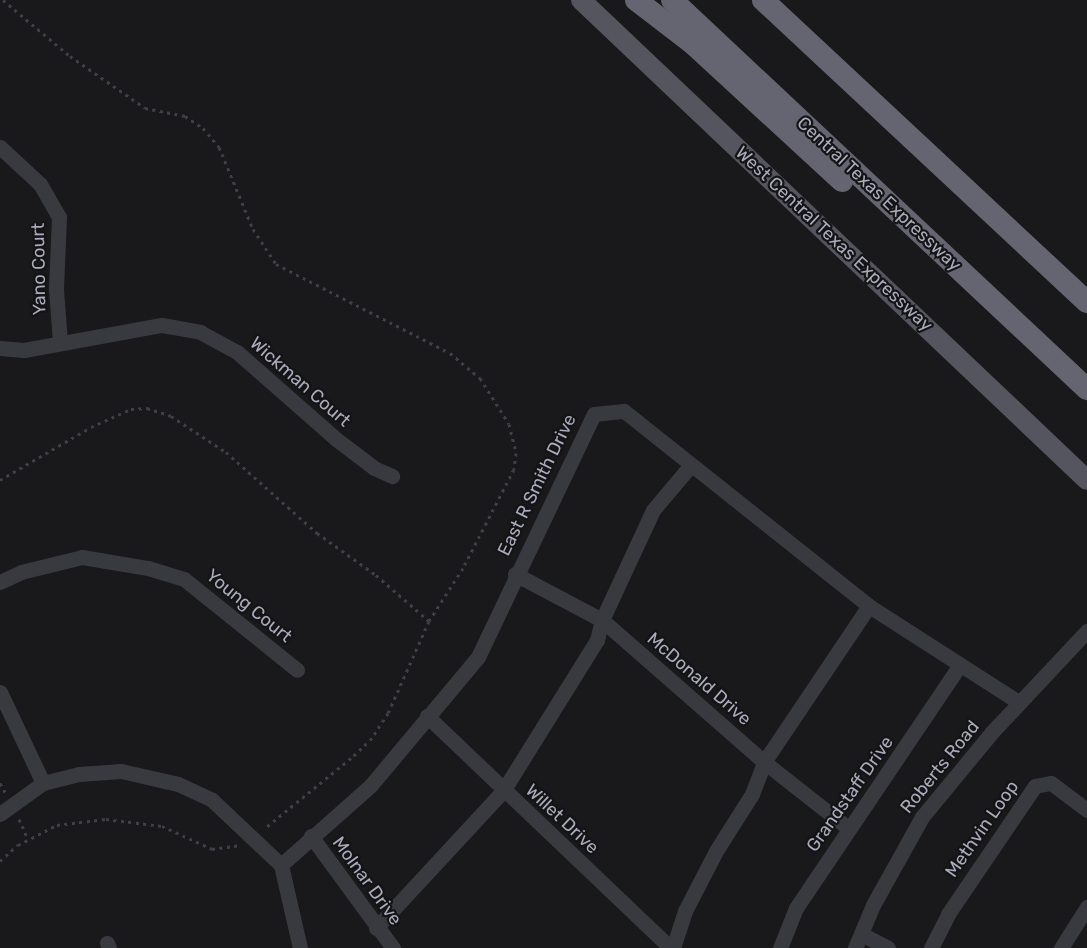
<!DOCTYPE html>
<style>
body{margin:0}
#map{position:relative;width:1087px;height:948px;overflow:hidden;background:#19181a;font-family:Rubik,sans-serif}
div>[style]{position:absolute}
.path>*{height:3px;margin-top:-1.5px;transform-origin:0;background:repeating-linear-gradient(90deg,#3f3f47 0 3px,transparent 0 7.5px)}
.minor>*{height:15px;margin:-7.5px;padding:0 7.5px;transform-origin:7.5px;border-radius:7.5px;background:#393940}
.major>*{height:20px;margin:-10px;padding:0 10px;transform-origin:10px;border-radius:10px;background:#55555f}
.highway>*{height:22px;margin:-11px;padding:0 11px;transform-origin:11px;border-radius:11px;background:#656571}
span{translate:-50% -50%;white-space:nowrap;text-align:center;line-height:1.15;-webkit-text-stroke:4.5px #141315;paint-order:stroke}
.street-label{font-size:18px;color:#aaabbb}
</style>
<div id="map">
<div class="path">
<i style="left:3px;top:0;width:87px;rotate:39.9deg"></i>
<i style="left:70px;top:56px;width:91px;rotate:34.7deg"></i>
<i style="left:145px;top:108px;width:41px;rotate:11.3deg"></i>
<i style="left:185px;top:116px;width:22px;rotate:34deg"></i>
<i style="left:203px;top:128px;width:25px;rotate:50deg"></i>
<i style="left:219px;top:147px;width:89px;rotate:67.5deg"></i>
<i style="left:253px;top:229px;width:42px;rotate:56.7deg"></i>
<i style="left:276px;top:264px;width:195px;rotate:27.1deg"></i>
<i style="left:450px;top:353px;width:39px;rotate:40deg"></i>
<i style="left:480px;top:378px;width:54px;rotate:57.8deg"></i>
<i style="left:509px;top:424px;width:30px;rotate:76deg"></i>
<i style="left:516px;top:453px;width:16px;rotate:97deg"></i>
<i style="left:514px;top:469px;width:111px;rotate:117.3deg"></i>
<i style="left:463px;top:568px;width:63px;rotate:122.7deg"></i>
<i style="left:429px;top:621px;width:101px;rotate:114deg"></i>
<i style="left:388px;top:713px;width:30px;rotate:123deg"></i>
<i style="left:372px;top:738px;width:29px;rotate:136deg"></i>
<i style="left:351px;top:758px;width:112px;rotate:140.8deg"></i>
<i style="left:0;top:480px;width:105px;rotate:-30.2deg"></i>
<i style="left:91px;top:427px;width:44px;rotate:-24.2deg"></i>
<i style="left:131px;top:409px;width:16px;rotate:-4deg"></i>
<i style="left:147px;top:408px;width:25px;rotate:18deg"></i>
<i style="left:171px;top:416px;width:66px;rotate:33.2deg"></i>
<i style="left:226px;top:452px;width:122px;rotate:41.7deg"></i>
<i style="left:317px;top:533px;width:72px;rotate:35.4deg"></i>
<i style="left:376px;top:575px;width:70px;rotate:41deg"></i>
<i style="left:0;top:783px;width:13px;rotate:61deg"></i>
<i style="left:19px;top:819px;width:22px;rotate:66deg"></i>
<i style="left:0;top:861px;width:24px;rotate:-42deg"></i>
<i style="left:18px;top:845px;width:44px;rotate:-27.1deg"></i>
<i style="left:57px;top:825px;width:49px;rotate:-7deg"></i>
<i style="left:106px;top:819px;width:56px;rotate:7.1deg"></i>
<i style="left:162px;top:826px;width:55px;rotate:24.7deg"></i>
<i style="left:212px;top:849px;width:29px;rotate:-8deg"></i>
</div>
<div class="minor">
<i style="left:0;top:147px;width:54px;rotate:42.8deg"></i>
<i style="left:40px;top:184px;width:38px;rotate:60deg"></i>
<i style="left:59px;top:217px;width:72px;rotate:92.4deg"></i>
<i style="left:56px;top:289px;width:53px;rotate:85.7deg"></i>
<i style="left:0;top:348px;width:24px;rotate:5deg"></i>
<i style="left:24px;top:350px;width:140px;rotate:-10.3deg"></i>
<i style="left:162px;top:325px;width:39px;rotate:10deg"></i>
<i style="left:200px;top:332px;width:42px;rotate:28.4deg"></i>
<i style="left:237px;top:352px;width:132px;rotate:41.3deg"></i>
<i style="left:336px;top:439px;width:48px;rotate:37.3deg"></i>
<i style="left:374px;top:468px;width:20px;rotate:24deg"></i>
<i style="left:515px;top:574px;width:98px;rotate:27.9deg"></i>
<i style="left:602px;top:620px;width:215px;rotate:41.2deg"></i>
<i style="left:764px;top:762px;width:105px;rotate:38.1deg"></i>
<i style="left:0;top:582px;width:23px;rotate:-25deg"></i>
<i style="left:21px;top:572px;width:63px;rotate:-13.8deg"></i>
<i style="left:82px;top:557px;width:67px;rotate:9.5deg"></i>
<i style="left:148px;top:568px;width:38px;rotate:17deg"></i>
<i style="left:184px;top:579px;width:145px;rotate:38.8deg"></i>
<i style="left:0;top:692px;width:101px;rotate:64.7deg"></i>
<i style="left:427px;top:716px;width:337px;rotate:43.6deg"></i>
<i style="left:0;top:814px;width:53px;rotate:-35.8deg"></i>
<i style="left:43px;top:783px;width:37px;rotate:-14deg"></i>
<i style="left:79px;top:774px;width:42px;rotate:-4.1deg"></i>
<i style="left:121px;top:771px;width:58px;rotate:12.8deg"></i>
<i style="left:178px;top:784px;width:38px;rotate:25deg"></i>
<i style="left:212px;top:800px;width:95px;rotate:43.3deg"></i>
<i style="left:281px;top:865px;width:85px;rotate:77.1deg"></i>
<i style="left:311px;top:836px;width:139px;rotate:53.8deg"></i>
<i style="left:281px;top:865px;width:120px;rotate:-41.6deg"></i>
<i style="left:371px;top:785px;width:167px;rotate:-50.1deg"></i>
<i style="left:478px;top:657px;width:269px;rotate:-64.5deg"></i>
<i style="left:594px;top:414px;width:30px;rotate:-6deg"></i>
<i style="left:624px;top:411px;width:313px;rotate:38.5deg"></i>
<i style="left:869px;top:606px;width:179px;rotate:32.7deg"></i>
<i style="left:376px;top:928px;width:187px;rotate:-47.2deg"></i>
<i style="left:503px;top:791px;width:178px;rotate:-58.1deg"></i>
<i style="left:597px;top:640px;width:21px;rotate:-76deg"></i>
<i style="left:602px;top:620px;width:121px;rotate:-65.1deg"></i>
<i style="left:653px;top:510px;width:59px;rotate:-49.8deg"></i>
<i style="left:861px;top:934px;width:30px;rotate:27deg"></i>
<i style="left:107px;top:943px;width:5px;rotate:68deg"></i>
<i style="left:673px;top:948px;width:39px;rotate:-72deg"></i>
<i style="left:685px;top:911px;width:68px;rotate:-62.7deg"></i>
<i style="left:716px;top:851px;width:67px;rotate:-57.7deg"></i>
<i style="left:752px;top:794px;width:34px;rotate:-69deg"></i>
<i style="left:764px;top:762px;width:188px;rotate:-56.1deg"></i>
<i style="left:780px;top:948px;width:43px;rotate:-68.2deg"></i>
<i style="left:796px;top:908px;width:292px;rotate:-56deg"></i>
<i style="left:855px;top:948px;width:47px;rotate:-67.3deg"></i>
<i style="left:873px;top:905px;width:101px;rotate:-60.9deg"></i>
<i style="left:922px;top:817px;width:110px;rotate:-50.5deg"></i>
<i style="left:992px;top:732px;width:139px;rotate:-46.8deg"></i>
<i style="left:931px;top:948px;width:38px;rotate:-63deg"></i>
<i style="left:948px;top:914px;width:155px;rotate:-55.8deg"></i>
<i style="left:1035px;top:786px;width:16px;rotate:-11deg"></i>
<i style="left:1051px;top:783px;width:45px;rotate:36.9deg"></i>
<i style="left:1061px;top:948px;width:49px;rotate:-57.6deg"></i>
</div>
<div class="major">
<i style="left:581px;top:0;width:697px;rotate:43.49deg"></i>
</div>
<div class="highway">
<i style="left:636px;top:0;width:71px;rotate:37.5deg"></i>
<i style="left:692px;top:43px;width:204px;rotate:42.6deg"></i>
<i style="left:672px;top:0;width:569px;rotate:43.15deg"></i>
<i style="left:763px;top:0;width:443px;rotate:43deg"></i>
</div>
<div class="street-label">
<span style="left:879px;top:194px;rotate:43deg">Central Texas Expressway</span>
<span style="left:834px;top:239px;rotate:43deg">West Central Texas Expressway</span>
<span style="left:39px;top:269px;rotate:-91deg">Yano Court</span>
<span style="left:300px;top:382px;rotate:41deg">Wickman Court</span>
<span style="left:537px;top:485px;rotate:-64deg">East R Smith Drive</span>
<span style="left:249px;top:606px;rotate:39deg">Young Court</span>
<span style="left:699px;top:679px;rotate:41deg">McDonald Drive</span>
<span style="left:940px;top:767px;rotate:-51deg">Roberts Road</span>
<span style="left:850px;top:794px;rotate:-55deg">Grandstaff Drive</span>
<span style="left:562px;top:819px;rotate:43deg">Willet Drive</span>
<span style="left:982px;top:829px;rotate:-55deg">Methvin Loop</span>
<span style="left:367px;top:881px;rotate:54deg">Molnar Drive</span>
</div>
</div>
